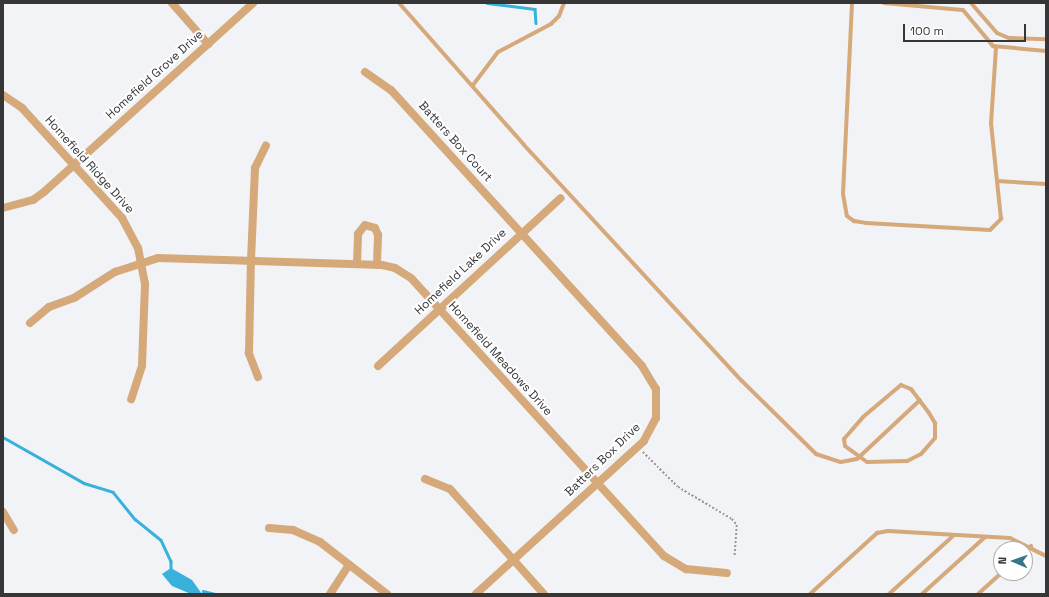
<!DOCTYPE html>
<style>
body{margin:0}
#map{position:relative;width:1049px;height:597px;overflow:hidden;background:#f2f3f6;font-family:"Space Grotesk",sans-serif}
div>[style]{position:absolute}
.water>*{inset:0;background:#38b1db}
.stream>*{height:2.5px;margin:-1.25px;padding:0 1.25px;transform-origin:1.25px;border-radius:1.25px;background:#38b1db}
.path>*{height:1.5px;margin-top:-0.75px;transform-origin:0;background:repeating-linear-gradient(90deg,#98989a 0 2px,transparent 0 4px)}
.service>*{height:4px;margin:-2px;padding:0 2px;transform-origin:2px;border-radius:2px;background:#d5a97a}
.minor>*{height:8px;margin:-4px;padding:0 4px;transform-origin:4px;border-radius:4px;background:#d5a97a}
span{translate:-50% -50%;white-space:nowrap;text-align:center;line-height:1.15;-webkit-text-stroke:4px #fff;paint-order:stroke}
.street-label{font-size:12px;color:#363637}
.frame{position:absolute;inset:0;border:4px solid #363637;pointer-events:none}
.north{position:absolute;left:993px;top:541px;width:40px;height:40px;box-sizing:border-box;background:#fff;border:1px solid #afafaf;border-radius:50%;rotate:272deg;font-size:11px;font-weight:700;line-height:16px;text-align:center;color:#363637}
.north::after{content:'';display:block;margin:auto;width:14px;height:18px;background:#36768a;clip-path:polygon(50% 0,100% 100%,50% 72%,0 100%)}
.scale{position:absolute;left:903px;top:24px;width:123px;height:18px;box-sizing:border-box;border:2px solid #363637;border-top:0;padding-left:5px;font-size:12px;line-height:14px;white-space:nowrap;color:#363637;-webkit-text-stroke:3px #fff;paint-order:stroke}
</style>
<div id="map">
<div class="water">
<i style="clip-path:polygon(171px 568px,192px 580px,202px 594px,191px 594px,172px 586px,162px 574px)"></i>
</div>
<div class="stream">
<i style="left:487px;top:3px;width:48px;rotate:7.1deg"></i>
<i style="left:535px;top:9px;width:14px;rotate:86deg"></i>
<i style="left:3px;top:437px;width:93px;rotate:29.6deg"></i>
<i style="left:84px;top:483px;width:30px;rotate:17deg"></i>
<i style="left:113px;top:492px;width:35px;rotate:51deg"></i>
<i style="left:135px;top:519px;width:33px;rotate:39deg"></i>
<i style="left:161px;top:540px;width:23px;rotate:65deg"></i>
<i style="left:171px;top:561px;width:7px;rotate:90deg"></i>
<i style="left:203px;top:591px;width:12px;rotate:14deg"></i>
</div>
<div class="path">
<i style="left:643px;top:452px;width:49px;rotate:45deg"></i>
<i style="left:678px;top:487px;width:63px;rotate:30.7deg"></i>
<i style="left:732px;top:519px;width:8px;rotate:50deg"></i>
<i style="left:737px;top:525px;width:31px;rotate:94deg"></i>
<i style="left:729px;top:593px;width:1px;rotate:90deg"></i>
</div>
<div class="service">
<i style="left:399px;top:3px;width:189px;rotate:48.6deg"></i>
<i style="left:524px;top:145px;width:321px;rotate:47.3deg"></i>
<i style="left:742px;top:381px;width:104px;rotate:44.6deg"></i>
<i style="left:816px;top:454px;width:26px;rotate:18deg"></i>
<i style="left:841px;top:462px;width:16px;rotate:-11deg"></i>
<i style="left:857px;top:459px;width:86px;rotate:-43.1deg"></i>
<i style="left:852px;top:3px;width:191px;rotate:92.7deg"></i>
<i style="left:843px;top:194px;width:22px;rotate:80deg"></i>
<i style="left:847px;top:216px;width:9px;rotate:36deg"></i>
<i style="left:854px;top:221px;width:12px;rotate:9deg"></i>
<i style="left:866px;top:223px;width:124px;rotate:3.2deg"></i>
<i style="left:990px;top:230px;width:16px;rotate:-45deg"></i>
<i style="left:1001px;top:219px;width:38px;rotate:-96deg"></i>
<i style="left:884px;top:3px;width:79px;rotate:5.1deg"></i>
<i style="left:963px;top:10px;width:47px;rotate:50.2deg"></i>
<i style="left:993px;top:46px;width:53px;rotate:5.4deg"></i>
<i style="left:971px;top:3px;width:40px;rotate:49deg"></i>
<i style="left:997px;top:33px;width:13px;rotate:23deg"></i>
<i style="left:1009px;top:38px;width:37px;rotate:2deg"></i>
<i style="left:996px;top:48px;width:75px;rotate:93.8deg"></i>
<i style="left:991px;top:123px;width:58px;rotate:84.1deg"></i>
<i style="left:997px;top:181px;width:49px;rotate:3.5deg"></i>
<i style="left:473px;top:85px;width:41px;rotate:-52.9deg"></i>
<i style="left:498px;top:52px;width:60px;rotate:-27.8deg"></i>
<i style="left:551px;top:24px;width:11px;rotate:-45deg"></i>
<i style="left:559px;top:16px;width:14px;rotate:-69deg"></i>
<i style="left:901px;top:385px;width:11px;rotate:22deg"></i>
<i style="left:911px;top:389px;width:30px;rotate:53deg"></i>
<i style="left:929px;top:413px;width:12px;rotate:59deg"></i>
<i style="left:935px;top:423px;width:15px;rotate:90deg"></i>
<i style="left:935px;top:438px;width:21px;rotate:131deg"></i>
<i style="left:921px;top:454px;width:16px;rotate:153deg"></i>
<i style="left:907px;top:461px;width:40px;rotate:178.6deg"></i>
<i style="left:867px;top:462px;width:27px;rotate:-144deg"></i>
<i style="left:845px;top:446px;width:7px;rotate:-98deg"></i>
<i style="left:844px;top:439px;width:29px;rotate:-49deg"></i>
<i style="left:863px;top:417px;width:50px;rotate:-40.1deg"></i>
<i style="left:1025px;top:551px;width:8px;rotate:-40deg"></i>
<i style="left:810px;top:594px;width:91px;rotate:-42.3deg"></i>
<i style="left:877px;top:533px;width:11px;rotate:-10deg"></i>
<i style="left:888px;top:531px;width:122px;rotate:3.3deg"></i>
<i style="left:1010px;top:538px;width:40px;rotate:26.6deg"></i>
<i style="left:889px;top:594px;width:86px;rotate:-42.2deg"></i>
<i style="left:922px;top:594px;width:85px;rotate:-42.1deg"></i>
<i style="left:978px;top:594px;width:31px;rotate:-42deg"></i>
</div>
<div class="minor">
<i style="left:172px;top:3px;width:55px;rotate:48.7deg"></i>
<i style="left:365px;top:72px;width:32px;rotate:35deg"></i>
<i style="left:391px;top:90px;width:373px;rotate:47.7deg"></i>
<i style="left:642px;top:366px;width:27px;rotate:59deg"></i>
<i style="left:656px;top:389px;width:29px;rotate:90deg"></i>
<i style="left:656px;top:418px;width:26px;rotate:118deg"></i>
<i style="left:644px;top:441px;width:227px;rotate:137.7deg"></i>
<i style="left:3px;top:95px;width:23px;rotate:34deg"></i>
<i style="left:22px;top:108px;width:149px;rotate:47.7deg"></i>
<i style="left:122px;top:218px;width:34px;rotate:62deg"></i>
<i style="left:138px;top:248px;width:37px;rotate:79deg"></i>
<i style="left:145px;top:284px;width:82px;rotate:92.1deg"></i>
<i style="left:142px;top:366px;width:35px;rotate:108deg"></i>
<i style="left:3px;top:208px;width:31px;rotate:-15deg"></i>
<i style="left:33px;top:200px;width:14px;rotate:-36deg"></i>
<i style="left:44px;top:192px;width:282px;rotate:-42.1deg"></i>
<i style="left:357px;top:264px;width:30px;rotate:-88deg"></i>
<i style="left:358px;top:234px;width:11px;rotate:-52deg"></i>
<i style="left:365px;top:225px;width:10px;rotate:17deg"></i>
<i style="left:375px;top:228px;width:8px;rotate:67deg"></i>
<i style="left:378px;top:235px;width:30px;rotate:92deg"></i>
<i style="left:30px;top:323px;width:25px;rotate:-40deg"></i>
<i style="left:49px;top:307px;width:27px;rotate:-20deg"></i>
<i style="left:74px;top:298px;width:49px;rotate:-32.4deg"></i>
<i style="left:115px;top:272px;width:45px;rotate:-18deg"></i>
<i style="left:158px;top:258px;width:224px;rotate:1.8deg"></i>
<i style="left:382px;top:265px;width:13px;rotate:13deg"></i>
<i style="left:395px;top:268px;width:19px;rotate:32deg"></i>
<i style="left:411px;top:278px;width:376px;rotate:47.7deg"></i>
<i style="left:664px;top:556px;width:26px;rotate:31deg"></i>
<i style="left:686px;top:569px;width:41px;rotate:5.6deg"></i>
<i style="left:378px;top:366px;width:248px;rotate:-42.6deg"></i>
<i style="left:258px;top:377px;width:26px;rotate:-111deg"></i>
<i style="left:249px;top:353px;width:93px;rotate:-88.8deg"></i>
<i style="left:251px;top:260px;width:92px;rotate:-87.5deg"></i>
<i style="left:255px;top:168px;width:25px;rotate:-64deg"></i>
<i style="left:425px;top:479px;width:27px;rotate:22deg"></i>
<i style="left:450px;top:489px;width:141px;rotate:48.2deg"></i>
<i style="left:3px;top:512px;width:21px;rotate:59deg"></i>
<i style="left:269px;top:528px;width:24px;rotate:5deg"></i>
<i style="left:293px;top:530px;width:30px;rotate:24deg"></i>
<i style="left:320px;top:542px;width:85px;rotate:37.8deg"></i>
<i style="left:330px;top:594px;width:35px;rotate:-57deg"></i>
</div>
<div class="street-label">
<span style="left:155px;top:75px;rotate:-42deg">Homefield Grove Drive</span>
<span style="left:455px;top:142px;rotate:48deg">Batters Box Court</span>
<span style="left:89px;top:165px;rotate:48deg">Homefield Ridge Drive</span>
<span style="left:461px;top:272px;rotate:-43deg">Homefield Lake Drive</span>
<span style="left:500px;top:359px;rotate:48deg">Homefield Meadows Drive</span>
<span style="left:603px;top:460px;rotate:-44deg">Batters Box Drive</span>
</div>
<div class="frame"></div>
<div class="north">N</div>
<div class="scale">100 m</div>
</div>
